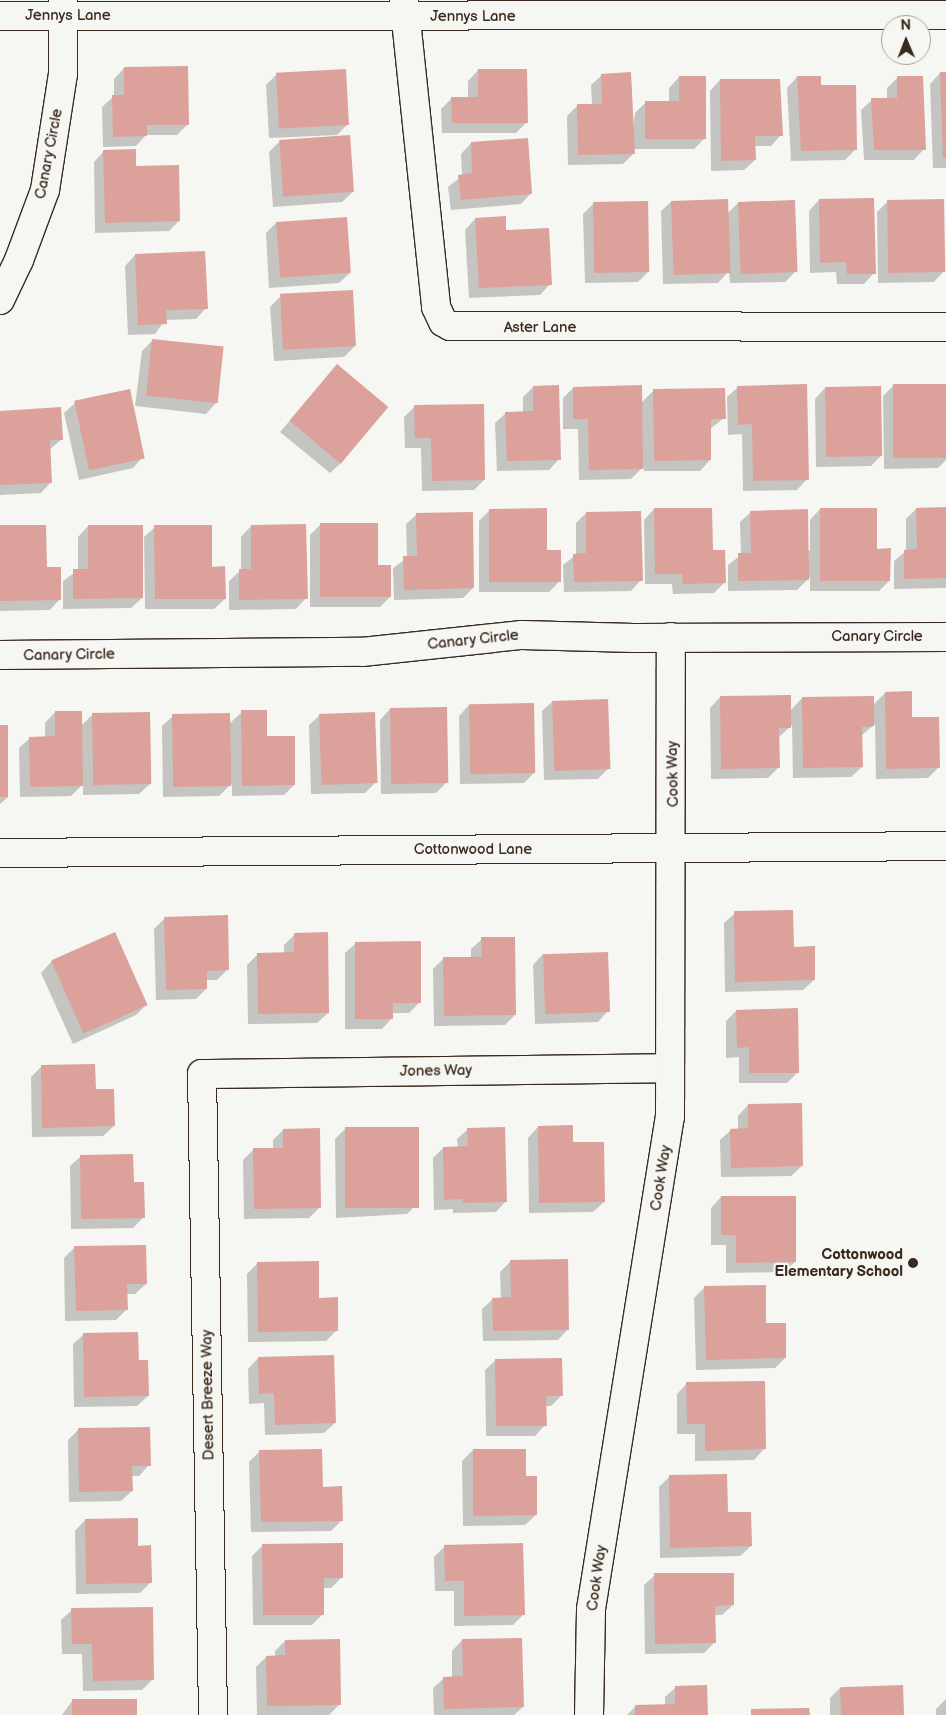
<!DOCTYPE html>
<style>
body{margin:0}
#map{position:relative;width:946px;height:1715px;overflow:hidden;background:#f6f6f2;font-family:"Balsamiq Sans",sans-serif}
div>[style]{position:absolute}
.shadow>*{inset:0;background:#0003}
.building>*{inset:0;background:#dba19a;transform-origin:0 0}
.roads{filter:drop-shadow(1px 0 #3b2a1e) drop-shadow(-1px 0 #3b2a1e) drop-shadow(0 1px #3b2a1e) drop-shadow(0 -1px #3b2a1e)}
.minor>*{height:28px;margin:-14px;padding:0 14px;transform-origin:14px;border-radius:14px;background:#f6f6f2}
.major>*{height:28px;margin:-14px;padding:0 14px;transform-origin:14px;border-radius:14px;background:#f6f6f2}
.dots>*{width:14px;height:14px;translate:-50% -50%;box-sizing:border-box;border:2px solid #f6f6f2;border-radius:50%}
span{translate:-50% -50%;white-space:nowrap;text-align:center;line-height:1.15;-webkit-text-stroke:4.5px #f6f6f2;paint-order:stroke}
.street-label{font-size:15px;color:#3b2a1e}
.poi-label{font-size:15px;color:#3b2a1e;font-weight:700}
.right{translate:-100% -50%;text-align:right}
.north{position:absolute;left:881px;top:15px;width:50px;height:50px;box-sizing:border-box;background:#f6f6f2;border:1px solid #aba49d;border-radius:50%;rotate:359deg;font-size:14px;font-weight:700;line-height:20px;text-align:center;color:#3b2a1e}
.north::after{content:'';display:block;margin:auto;width:18px;height:22px;background:#3b2a1e;clip-path:polygon(50% 0,100% 100%,50% 72%,0 100%)}
</style>
<div id="map">
<div class="shadow">
<i style="clip-path:polygon(124px 68px,188px 124px,177px 135px,146px 135px,136px 146px,103px 147px,102px 107px,114px 96px,114px 79px)"></i>
<i style="clip-path:polygon(478px 70px,527px 122px,516px 133px,442px 133px,441px 109px,452px 98px,468px 98px,468px 81px)"></i>
<i style="clip-path:polygon(940px 73px,946px 73px,946px 168px,933px 168px,930px 84px)"></i>
<i style="clip-path:polygon(277px 74px,348px 124px,337px 135px,269px 138px,266px 85px)"></i>
<i style="clip-path:polygon(602px 75px,633px 128px,635px 113px,646px 102px,669px 102px,669px 88px,679px 77px,705px 138px,694px 149px,634px 149px,634px 153px,623px 164px,568px 165px,567px 116px,578px 105px,592px 105px,591px 85px)"></i>
<i style="clip-path:polygon(797px 77px,819px 87px,856px 149px,845px 160px,791px 161px,787px 88px)"></i>
<i style="clip-path:polygon(897px 78px,924px 149px,914px 160px,864px 160px,861px 110px,872px 100px,887px 99px,887px 88px)"></i>
<i style="clip-path:polygon(720px 80px,781px 135px,771px 146px,754px 146px,755px 160px,744px 170px,711px 171px,710px 91px)"></i>
<i style="clip-path:polygon(280px 141px,353px 192px,342px 202px,273px 207px,269px 152px)"></i>
<i style="clip-path:polygon(471px 143px,531px 193px,521px 204px,451px 210px,448px 187px,462px 176px,461px 154px)"></i>
<i style="clip-path:polygon(104px 151px,135px 167px,179px 221px,169px 231px,95px 233px,94px 162px)"></i>
<i style="clip-path:polygon(819px 200px,874px 273px,864px 284px,837px 284px,836px 272px,810px 273px,809px 211px)"></i>
<i style="clip-path:polygon(672px 201px,727px 214px,739px 202px,795px 272px,785px 282px,730px 283px,729px 271px,718px 283px,663px 284px,661px 211px)"></i>
<i style="clip-path:polygon(887px 202px,944px 271px,934px 282px,878px 283px,877px 212px)"></i>
<i style="clip-path:polygon(594px 203px,648px 272px,638px 282px,585px 283px,583px 214px)"></i>
<i style="clip-path:polygon(475px 219px,505px 232px,550px 284px,540px 295px,469px 298px,465px 230px)"></i>
<i style="clip-path:polygon(276px 223px,350px 273px,339px 283px,269px 288px,266px 233px)"></i>
<i style="clip-path:polygon(135px 255px,206px 308px,196px 319px,165px 320px,155px 334px,128px 335px,125px 266px)"></i>
<i style="clip-path:polygon(281px 296px,355px 346px,344px 357px,274px 361px,270px 307px)"></i>
<i style="clip-path:polygon(152px 341px,216px 403px,206px 414px,135px 406px,142px 351px)"></i>
<i style="clip-path:polygon(337px 366px,341px 463px,330px 473px,280px 432px)"></i>
<i style="clip-path:polygon(946px 385px,946px 460px,938px 468px,884px 469px,883px 396px,893px 386px)"></i>
<i style="clip-path:polygon(533px 387px,559px 459px,549px 470px,497px 471px,495px 423px,506px 413px,523px 412px,523px 397px)"></i>
<i style="clip-path:polygon(738px 387px,807px 479px,797px 490px,743px 491px,742px 434px,728px 435px,727px 397px)"></i>
<i style="clip-path:polygon(573px 388px,641px 403px,654px 390px,724px 418px,710px 429px,710px 460px,700px 471px,644px 471px,642px 461px,642px 468px,631px 479px,579px 480px,578px 429px,563px 429px,563px 398px)"></i>
<i style="clip-path:polygon(825px 388px,881px 456px,871px 466px,816px 467px,815px 399px)"></i>
<i style="clip-path:polygon(75px 403px,143px 457px,133px 468px,79px 480px,64px 413px)"></i>
<i style="clip-path:polygon(415px 406px,484px 480px,474px 490px,422px 491px,421px 448px,405px 448px,404px 417px)"></i>
<i style="clip-path:polygon(0 412px,62px 439px,49px 450px,51px 482px,41px 493px,0 495px)"></i>
<i style="clip-path:polygon(946px 508px,946px 588px,894px 589px,894px 561px,906px 551px,906px 519px,916px 509px)"></i>
<i style="clip-path:polygon(654px 509px,712px 551px,724px 583px,714px 593px,673px 594px,672px 584px,645px 584px,644px 520px)"></i>
<i style="clip-path:polygon(820px 509px,875px 550px,889px 581px,879px 591px,810px 591px,810px 577px,797px 590px,728px 591px,728px 565px,741px 555px,740px 522px,751px 512px,810px 551px,810px 520px)"></i>
<i style="clip-path:polygon(490px 510px,546px 552px,560px 581px,549px 592px,479px 592px,479px 521px)"></i>
<i style="clip-path:polygon(586px 513px,641px 580px,631px 591px,564px 592px,563px 565px,576px 555px,576px 523px)"></i>
<i style="clip-path:polygon(417px 514px,473px 588px,463px 598px,394px 600px,393px 568px,407px 558px,406px 524px)"></i>
<i style="clip-path:polygon(320px 525px,376px 566px,390px 597px,380px 607px,310px 607px,310px 535px)"></i>
<i style="clip-path:polygon(88px 526px,142px 598px,131px 608px,63px 609px,63px 581px,78px 570px,78px 537px)"></i>
<i style="clip-path:polygon(251px 526px,306px 598px,296px 609px,229px 610px,229px 581px,241px 570px,241px 537px)"></i>
<i style="clip-path:polygon(0 527px,45px 568px,60px 599px,50px 610px,0 611px)"></i>
<i style="clip-path:polygon(155px 527px,211px 568px,225px 599px,214px 609px,145px 609px,144px 537px)"></i>
<i style="clip-path:polygon(885px 693px,911px 718px,939px 767px,928px 778px,876px 779px,875px 724px,861px 736px,862px 767px,851px 777px,793px 778px,792px 725px,778px 738px,779px 767px,768px 778px,711px 779px,710px 708px,720px 697px,790px 711px,802px 698px,873px 705px)"></i>
<i style="clip-path:polygon(553px 701px,608px 769px,598px 779px,544px 780px,542px 711px)"></i>
<i style="clip-path:polygon(469px 705px,534px 773px,524px 783px,460px 784px,459px 716px)"></i>
<i style="clip-path:polygon(390px 709px,447px 782px,436px 793px,381px 794px,380px 720px)"></i>
<i style="clip-path:polygon(55px 712px,81px 726px,93px 714px,150px 784px,139px 794px,83px 795px,83px 784px,71px 796px,20px 797px,19px 748px,30px 738px,45px 738px,45px 723px)"></i>
<i style="clip-path:polygon(242px 712px,266px 737px,294px 785px,284px 795px,232px 796px,232px 783px,219px 796px,163px 797px,162px 726px,173px 716px,229px 724px)"></i>
<i style="clip-path:polygon(320px 715px,376px 782px,365px 793px,311px 794px,309px 725px)"></i>
<i style="clip-path:polygon(0 726px,8px 797px,0 804px)"></i>
<i style="clip-path:polygon(735px 913px,793px 948px,814px 980px,803px 990px,725px 992px,724px 923px)"></i>
<i style="clip-path:polygon(165px 918px,228px 969px,217px 980px,206px 980px,206px 989px,196px 999px,156px 1000px,154px 929px)"></i>
<i style="clip-path:polygon(114px 934px,147px 1004px,136px 1015px,73px 1044px,41px 973px,51px 962px)"></i>
<i style="clip-path:polygon(295px 934px,328px 1013px,317px 1023px,248px 1024px,247px 965px,258px 954px,284px 954px,284px 945px)"></i>
<i style="clip-path:polygon(482px 939px,515px 1015px,505px 1025px,434px 1026px,433px 969px,444px 958px,471px 958px,471px 949px)"></i>
<i style="clip-path:polygon(356px 943px,419px 1003px,409px 1013px,392px 1013px,392px 1018px,382px 1029px,345px 1029px,345px 953px)"></i>
<i style="clip-path:polygon(543px 954px,608px 1011px,598px 1022px,535px 1024px,533px 965px)"></i>
<i style="clip-path:polygon(736px 1011px,798px 1072px,787px 1083px,739px 1083px,739px 1057px,726px 1058px,726px 1021px)"></i>
<i style="clip-path:polygon(42px 1066px,95px 1091px,114px 1126px,103px 1136px,32px 1137px,31px 1077px)"></i>
<i style="clip-path:polygon(748px 1105px,802px 1166px,791px 1176px,721px 1177px,720px 1140px,731px 1130px,738px 1130px,738px 1116px)"></i>
<i style="clip-path:polygon(538px 1127px,572px 1144px,604px 1202px,593px 1212px,529px 1213px,528px 1138px)"></i>
<i style="clip-path:polygon(346px 1128px,418px 1203px,407px 1214px,336px 1218px,335px 1139px)"></i>
<i style="clip-path:polygon(468px 1129px,506px 1201px,496px 1212px,453px 1213px,453px 1209px,434px 1210px,433px 1158px,443px 1148px,458px 1147px,457px 1139px)"></i>
<i style="clip-path:polygon(283px 1130px,320px 1207px,309px 1218px,244px 1219px,243px 1160px,254px 1149px,273px 1149px,273px 1140px)"></i>
<i style="clip-path:polygon(81px 1156px,132px 1184px,143px 1218px,133px 1228px,71px 1229px,70px 1166px)"></i>
<i style="clip-path:polygon(721px 1197px,795px 1262px,784px 1272px,726px 1273px,726px 1245px,711px 1245px,711px 1208px)"></i>
<i style="clip-path:polygon(75px 1247px,146px 1284px,135px 1294px,126px 1294px,126px 1310px,116px 1320px,65px 1321px,64px 1258px)"></i>
<i style="clip-path:polygon(511px 1261px,568px 1329px,558px 1340px,483px 1341px,482px 1309px,493px 1299px,501px 1299px,500px 1272px)"></i>
<i style="clip-path:polygon(258px 1263px,318px 1299px,337px 1330px,326px 1341px,248px 1342px,247px 1274px)"></i>
<i style="clip-path:polygon(704px 1288px,765px 1325px,785px 1358px,775px 1368px,696px 1370px,694px 1298px)"></i>
<i style="clip-path:polygon(84px 1334px,138px 1362px,148px 1396px,137px 1406px,74px 1407px,73px 1344px)"></i>
<i style="clip-path:polygon(258px 1358px,335px 1423px,324px 1433px,265px 1435px,264px 1403px,249px 1404px,248px 1369px)"></i>
<i style="clip-path:polygon(496px 1360px,562px 1395px,551px 1406px,545px 1406px,545px 1425px,535px 1436px,486px 1436px,485px 1370px)"></i>
<i style="clip-path:polygon(687px 1383px,764px 1449px,754px 1460px,695px 1461px,695px 1434px,677px 1434px,677px 1394px)"></i>
<i style="clip-path:polygon(78px 1430px,149px 1465px,139px 1476px,131px 1476px,132px 1491px,121px 1501px,69px 1502px,68px 1440px)"></i>
<i style="clip-path:polygon(473px 1450px,524px 1477px,536px 1515px,525px 1525px,463px 1526px,462px 1461px)"></i>
<i style="clip-path:polygon(260px 1451px,321px 1488px,341px 1521px,331px 1531px,251px 1532px,249px 1462px)"></i>
<i style="clip-path:polygon(669px 1477px,726px 1513px,751px 1546px,740px 1556px,660px 1558px,659px 1487px)"></i>
<i style="clip-path:polygon(85px 1520px,137px 1547px,151px 1582px,140px 1593px,76px 1594px,75px 1531px)"></i>
<i style="clip-path:polygon(263px 1545px,342px 1577px,331px 1588px,323px 1588px,323px 1614px,312px 1625px,253px 1625px,252px 1556px)"></i>
<i style="clip-path:polygon(445px 1546px,523px 1615px,513px 1625px,454px 1626px,454px 1591px,435px 1591px,434px 1557px)"></i>
<i style="clip-path:polygon(655px 1575px,733px 1605px,722px 1615px,714px 1615px,714px 1643px,704px 1653px,645px 1654px,644px 1585px)"></i>
<i style="clip-path:polygon(72px 1610px,153px 1679px,142px 1690px,83px 1691px,82px 1654px,62px 1654px,61px 1620px)"></i>
<i style="clip-path:polygon(462px 1640px,523px 1707px,514px 1715px,434px 1715px,433px 1688px,444px 1678px,452px 1678px,452px 1651px)"></i>
<i style="clip-path:polygon(285px 1641px,340px 1704px,329px 1715px,257px 1715px,256px 1667px,266px 1657px,275px 1657px,275px 1651px)"></i>
<i style="clip-path:polygon(676px 1687px,707px 1715px,627px 1715px,636px 1706px,665px 1705px,665px 1697px)"></i>
<i style="clip-path:polygon(840px 1688px,902px 1715px,830px 1715px,830px 1698px)"></i>
<i style="clip-path:polygon(946px 1699px,946px 1715px,936px 1715px,936px 1709px)"></i>
<i style="clip-path:polygon(72px 1701px,136px 1715px,62px 1715px)"></i>
</div>
<div class="building">
<i style="clip-path:polygon(188px 66px,189px 125px,147px 125px,147px 136px,113px 137px,112px 95px,124px 95px,124px 67px)"></i>
<i style="left:346px;top:69px;width:56px;height:70px;rotate:87deg"></i>
<i style="clip-path:polygon(478px 69px,527px 69px,528px 123px,452px 123px,451px 97px,478px 97px)"></i>
<i style="clip-path:polygon(631px 72px,635px 154px,578px 155px,577px 104px,602px 104px,601px 74px)"></i>
<i style="clip-path:polygon(940px 72px,946px 72px,946px 158px,943px 158px)"></i>
<i style="clip-path:polygon(679px 76px,706px 76px,706px 139px,645px 139px,645px 101px,679px 101px)"></i>
<i style="clip-path:polygon(797px 76px,821px 76px,821px 85px,856px 85px,857px 150px,801px 151px)"></i>
<i style="clip-path:polygon(897px 76px,923px 76px,926px 150px,874px 150px,871px 98px,897px 98px)"></i>
<i style="clip-path:polygon(720px 79px,780px 79px,783px 136px,755px 136px,756px 160px,721px 161px)"></i>
<i style="left:350px;top:135px;width:57px;height:71px;rotate:86deg"></i>
<i style="clip-path:polygon(528px 138px,532px 194px,461px 200px,458px 175px,472px 173px,471px 142px)"></i>
<i style="clip-path:polygon(136px 149px,136px 166px,179px 165px,180px 221px,105px 223px,103px 150px)"></i>
<i style="clip-path:polygon(874px 198px,876px 274px,847px 274px,846px 262px,820px 263px,819px 199px)"></i>
<i style="left:728px;top:199px;width:74px;height:57px;rotate:88deg"></i>
<i style="left:944px;top:199px;width:73px;height:57px;rotate:89deg"></i>
<i style="left:795px;top:200px;width:72px;height:57px;rotate:88deg"></i>
<i style="left:648px;top:201px;width:71px;height:55px;rotate:89deg"></i>
<i style="clip-path:polygon(506px 216px,506px 230px,549px 228px,552px 285px,479px 288px,475px 218px)"></i>
<i style="left:347px;top:217px;width:56px;height:71px;rotate:86deg"></i>
<i style="clip-path:polygon(205px 251px,208px 309px,166px 310px,167px 324px,138px 325px,135px 254px)"></i>
<i style="left:353px;top:290px;width:56px;height:73px;rotate:87deg"></i>
<i style="left:152px;top:339px;width:72px;height:57px;rotate:6deg"></i>
<i style="left:337px;top:364px;width:67px;height:74px;rotate:40deg"></i>
<i style="clip-path:polygon(807px 384px,809px 480px,753px 481px,752px 424px,738px 425px,737px 386px)"></i>
<i style="left:946px;top:384px;width:74px;height:53px;rotate:90deg"></i>
<i style="clip-path:polygon(559px 385px,561px 460px,507px 461px,505px 412px,533px 411px,533px 386px)"></i>
<i style="clip-path:polygon(642px 385px,643px 469px,589px 470px,588px 419px,573px 419px,573px 387px)"></i>
<i style="left:881px;top:386px;width:70px;height:56px;rotate:89deg"></i>
<i style="clip-path:polygon(725px 388px,726px 419px,711px 419px,711px 460px,654px 461px,653px 389px)"></i>
<i style="left:130px;top:389px;width:71px;height:57px;rotate:78deg"></i>
<i style="clip-path:polygon(484px 404px,485px 480px,432px 481px,431px 438px,415px 438px,414px 405px)"></i>
<i style="clip-path:polygon(61px 407px,63px 440px,50px 440px,52px 483px,0 485px,0 411px)"></i>
<i style="clip-path:polygon(946px 507px,946px 578px,904px 579px,904px 550px,917px 549px,916px 508px)"></i>
<i style="clip-path:polygon(547px 508px,547px 550px,561px 550px,561px 582px,489px 582px,489px 509px)"></i>
<i style="clip-path:polygon(654px 508px,712px 508px,713px 550px,725px 550px,726px 583px,683px 584px,682px 574px,655px 574px)"></i>
<i style="clip-path:polygon(820px 508px,877px 508px,877px 549px,891px 548px,890px 581px,820px 581px)"></i>
<i style="clip-path:polygon(808px 509px,809px 580px,738px 581px,738px 553px,751px 553px,750px 511px)"></i>
<i style="clip-path:polygon(641px 511px,643px 581px,574px 582px,573px 554px,586px 553px,586px 512px)"></i>
<i style="clip-path:polygon(473px 512px,474px 588px,404px 590px,403px 556px,417px 556px,416px 513px)"></i>
<i style="clip-path:polygon(320px 523px,378px 523px,378px 565px,391px 565px,391px 597px,320px 597px)"></i>
<i style="clip-path:polygon(306px 524px,308px 599px,239px 600px,239px 569px,251px 569px,251px 525px)"></i>
<i style="clip-path:polygon(0 525px,46px 525px,47px 567px,61px 567px,61px 600px,0 601px)"></i>
<i style="clip-path:polygon(88px 525px,143px 525px,143px 598px,73px 599px,73px 569px,88px 569px)"></i>
<i style="clip-path:polygon(154px 525px,212px 525px,212px 567px,225px 566px,226px 599px,155px 599px)"></i>
<i style="clip-path:polygon(912px 691px,912px 717px,939px 717px,940px 768px,886px 769px,885px 692px)"></i>
<i style="clip-path:polygon(791px 695px,791px 728px,779px 728px,780px 768px,721px 769px,720px 696px)"></i>
<i style="clip-path:polygon(874px 696px,874px 726px,862px 727px,863px 767px,803px 768px,802px 697px)"></i>
<i style="left:608px;top:699px;width:70px;height:56px;rotate:88deg"></i>
<i style="left:534px;top:703px;width:70px;height:65px;rotate:89deg"></i>
<i style="left:447px;top:707px;width:76px;height:57px;rotate:89deg"></i>
<i style="clip-path:polygon(241px 710px,267px 710px,267px 736px,295px 736px,295px 785px,242px 786px)"></i>
<i style="clip-path:polygon(55px 711px,82px 711px,83px 786px,30px 787px,29px 737px,55px 736px)"></i>
<i style="left:150px;top:712px;width:72px;height:58px;rotate:89deg"></i>
<i style="left:375px;top:712px;width:71px;height:56px;rotate:88deg"></i>
<i style="left:230px;top:713px;width:73px;height:58px;rotate:89deg"></i>
<i style="left:0;top:725px;width:8px;height:72px"></i>
<i style="clip-path:polygon(793px 910px,794px 947px,815px 946px,815px 980px,735px 982px,734px 911px)"></i>
<i style="clip-path:polygon(228px 915px,229px 970px,207px 971px,207px 989px,166px 990px,164px 917px)"></i>
<i style="left:115px;top:932px;width:80px;height:70px;rotate:66deg"></i>
<i style="clip-path:polygon(328px 932px,329px 1013px,258px 1014px,257px 953px,294px 952px,294px 933px)"></i>
<i style="clip-path:polygon(481px 937px,515px 937px,516px 1015px,444px 1016px,443px 957px,482px 957px)"></i>
<i style="clip-path:polygon(421px 941px,421px 1003px,393px 1003px,393px 1019px,355px 1019px,355px 942px)"></i>
<i style="left:608px;top:952px;width:60px;height:65px;rotate:88deg"></i>
<i style="clip-path:polygon(798px 1008px,799px 1073px,749px 1073px,749px 1047px,737px 1048px,736px 1010px)"></i>
<i style="clip-path:polygon(95px 1064px,96px 1089px,114px 1089px,115px 1126px,42px 1128px,41px 1065px)"></i>
<i style="clip-path:polygon(802px 1103px,803px 1166px,731px 1168px,730px 1129px,748px 1128px,748px 1104px)"></i>
<i style="clip-path:polygon(573px 1125px,573px 1142px,604px 1142px,605px 1202px,539px 1203px,538px 1126px)"></i>
<i style="left:345px;top:1127px;width:74px;height:81px"></i>
<i style="clip-path:polygon(505px 1127px,507px 1202px,463px 1203px,463px 1199px,444px 1200px,443px 1147px,468px 1146px,467px 1128px)"></i>
<i style="clip-path:polygon(320px 1128px,321px 1208px,254px 1209px,253px 1148px,283px 1148px,283px 1129px)"></i>
<i style="clip-path:polygon(133px 1154px,134px 1182px,144px 1182px,145px 1218px,81px 1219px,80px 1155px)"></i>
<i style="clip-path:polygon(721px 1196px,796px 1196px,796px 1262px,736px 1263px,736px 1235px,721px 1235px)"></i>
<i style="clip-path:polygon(146px 1245px,147px 1284px,127px 1284px,128px 1310px,76px 1311px,74px 1246px)"></i>
<i style="clip-path:polygon(568px 1259px,569px 1330px,493px 1331px,492px 1298px,511px 1297px,510px 1260px)"></i>
<i style="clip-path:polygon(319px 1261px,319px 1298px,338px 1297px,338px 1331px,258px 1332px,257px 1262px)"></i>
<i style="clip-path:polygon(766px 1285px,766px 1323px,786px 1323px,786px 1358px,706px 1360px,704px 1286px)"></i>
<i style="clip-path:polygon(138px 1332px,139px 1360px,148px 1360px,149px 1396px,84px 1397px,83px 1333px)"></i>
<i style="clip-path:polygon(334px 1355px,336px 1423px,275px 1425px,274px 1393px,259px 1394px,258px 1357px)"></i>
<i style="clip-path:polygon(562px 1358px,563px 1396px,546px 1396px,547px 1426px,496px 1426px,495px 1359px)"></i>
<i style="clip-path:polygon(765px 1381px,766px 1449px,705px 1451px,705px 1424px,687px 1424px,686px 1382px)"></i>
<i style="clip-path:polygon(150px 1427px,151px 1466px,132px 1466px,133px 1491px,79px 1492px,78px 1428px)"></i>
<i style="clip-path:polygon(322px 1449px,323px 1487px,342px 1486px,343px 1521px,261px 1522px,259px 1450px)"></i>
<i style="clip-path:polygon(473px 1449px,526px 1449px,526px 1476px,537px 1476px,537px 1515px,473px 1516px)"></i>
<i style="clip-path:polygon(727px 1474px,728px 1512px,751px 1512px,752px 1546px,670px 1548px,669px 1475px)"></i>
<i style="clip-path:polygon(138px 1518px,138px 1546px,151px 1545px,152px 1583px,86px 1584px,85px 1519px)"></i>
<i style="clip-path:polygon(343px 1543px,343px 1578px,324px 1578px,324px 1615px,263px 1615px,262px 1544px)"></i>
<i style="clip-path:polygon(523px 1543px,525px 1615px,464px 1616px,464px 1581px,445px 1581px,444px 1545px)"></i>
<i style="clip-path:polygon(654px 1573px,734px 1573px,734px 1605px,715px 1606px,716px 1643px,655px 1644px)"></i>
<i style="clip-path:polygon(153px 1607px,154px 1680px,93px 1681px,92px 1644px,72px 1644px,71px 1608px)"></i>
<i style="clip-path:polygon(522px 1638px,524px 1707px,444px 1709px,443px 1677px,463px 1676px,462px 1639px)"></i>
<i style="clip-path:polygon(340px 1639px,341px 1705px,267px 1706px,266px 1656px,285px 1655px,285px 1640px)"></i>
<i style="clip-path:polygon(707px 1685px,708px 1715px,635px 1715px,635px 1705px,675px 1704px,675px 1686px)"></i>
<i style="left:903px;top:1685px;width:30px;height:63px;rotate:88deg"></i>
<i style="left:137px;top:1699px;width:16px;height:65px;rotate:90deg"></i>
<i style="clip-path:polygon(809px 1708px,810px 1715px,751px 1715px,751px 1709px)"></i>
</div>
<div class="roads">
<div class="minor">
<i style="left:404px;top:1px;width:308px;rotate:84deg"></i>
<i style="left:436px;top:307px;width:17px;rotate:65deg"></i>
<i style="left:443px;top:322px;width:8px;rotate:30deg"></i>
<i style="left:450px;top:326px;width:496px;rotate:0.1deg"></i>
<i style="left:0;top:16px;width:946px;rotate:-0.06deg"></i>
<i style="left:0;top:300px;width:44px;rotate:-64.6deg"></i>
<i style="left:19px;top:260px;width:75px;rotate:-69.6deg"></i>
<i style="left:45px;top:190px;width:117px;rotate:-81.2deg"></i>
<i style="left:63px;top:74px;width:74px;rotate:-90deg"></i>
<i style="left:0;top:655px;width:362px;rotate:-0.5deg"></i>
<i style="left:362px;top:652px;width:161px;rotate:-6.1deg"></i>
<i style="left:522px;top:635px;width:112px;rotate:1.5deg"></i>
<i style="left:634px;top:638px;width:312px;rotate:-0.2deg"></i>
<i style="left:213px;top:1715px;width:641px;rotate:-90.98deg"></i>
<i style="left:202px;top:1074px;width:468px;rotate:-0.7deg"></i>
<i style="left:589px;top:1715px;width:106px;rotate:-88.9deg"></i>
<i style="left:591px;top:1609px;width:498px;rotate:-80.9deg"></i>
<i style="left:670px;top:1117px;width:480px;rotate:-89.9deg"></i>
</div>
<div class="major">
<i style="left:0;top:853px;width:946px;rotate:-0.42deg"></i>
</div>
</div>
<div class="dots">
<i style="left:913px;top:1263px;background:#3b2a1e"></i>
</div>
<div class="street-label">
<span style="left:68px;top:16px">Jennys Lane</span>
<span style="left:473px;top:17px">Jennys Lane</span>
<span style="left:49px;top:154px;rotate:-79deg">Canary Circle</span>
<span style="left:540px;top:328px">Aster Lane</span>
<span style="left:877px;top:637px">Canary Circle</span>
<span style="left:473px;top:640px;rotate:-6deg">Canary Circle</span>
<span style="left:69px;top:655px;rotate:-1deg">Canary Circle</span>
<span style="left:673px;top:774px;rotate:-91deg">Cook Way</span>
<span style="left:473px;top:850px">Cottonwood Lane</span>
<span style="left:436px;top:1071px;rotate:-1deg">Jones Way</span>
<span style="left:661px;top:1178px;rotate:-81deg">Cook Way</span>
<span style="left:208px;top:1395px;rotate:-91deg">Desert Breeze Way</span>
<span style="left:597px;top:1578px;rotate:-82deg">Cook Way</span>
</div>
<div class="poi-label">
<span class="right" style="left:903px;top:1263px">Cottonwood<br>Elementary School</span>
</div>
<div class="north">N</div>
</div>
